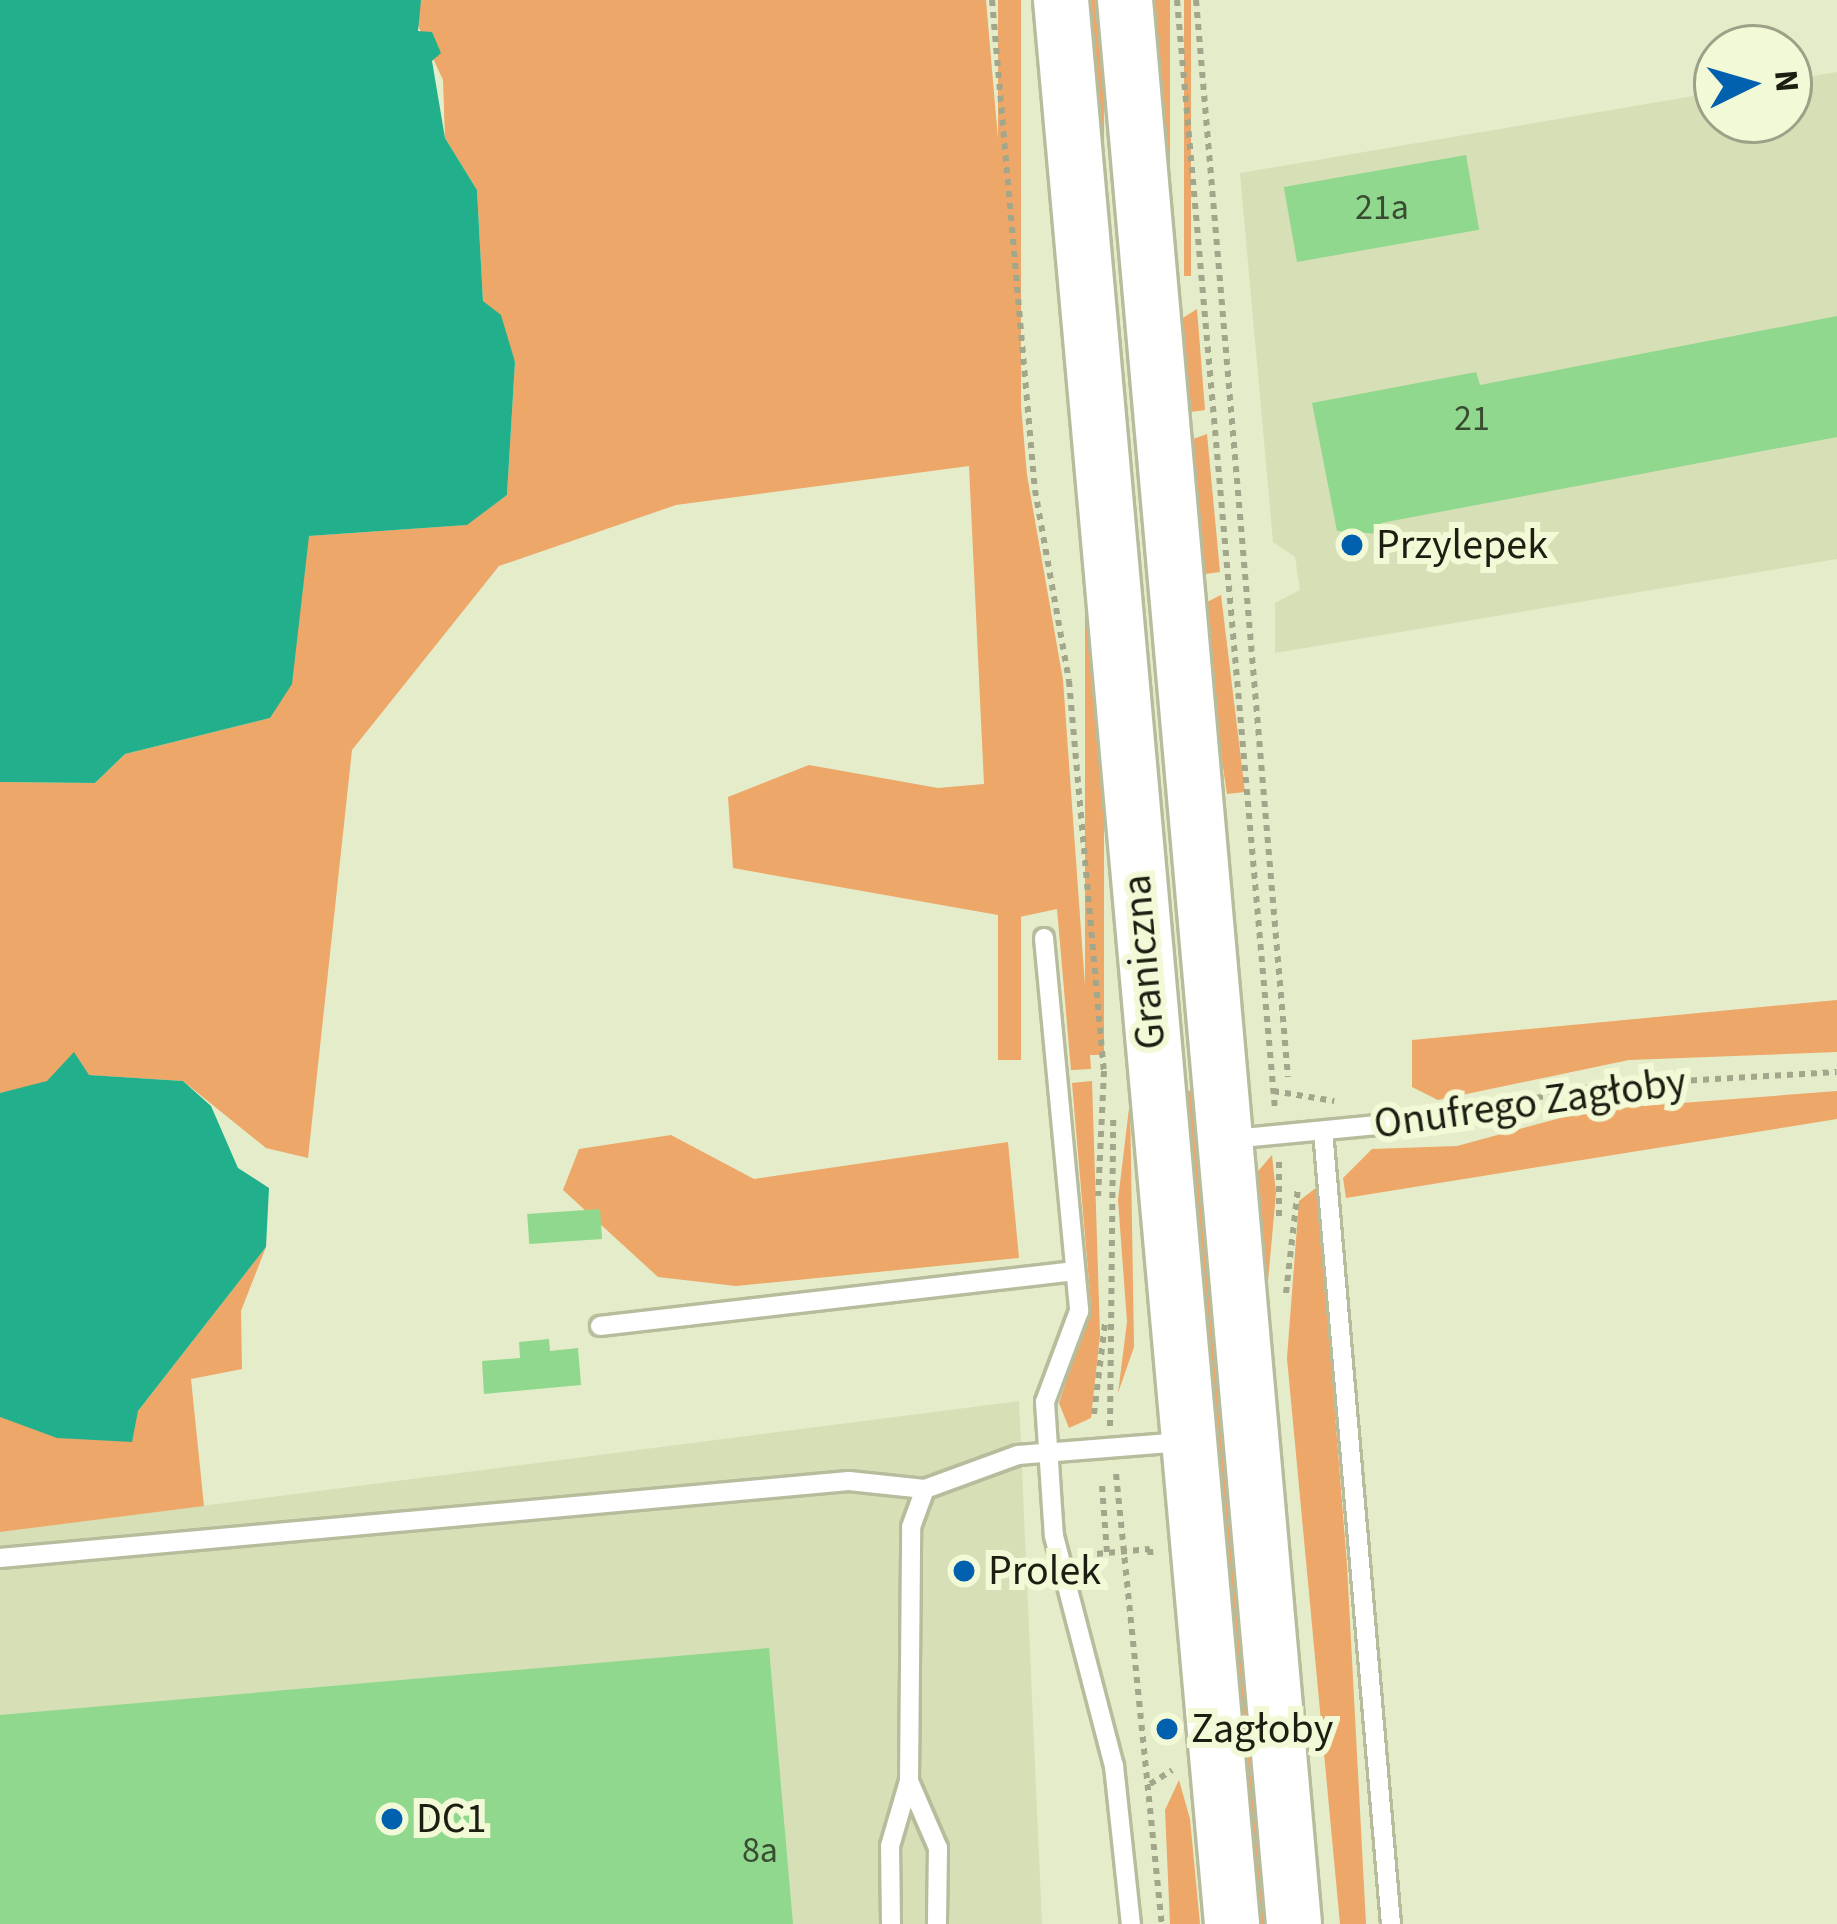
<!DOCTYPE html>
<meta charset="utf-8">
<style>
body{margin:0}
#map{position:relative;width:1837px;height:1924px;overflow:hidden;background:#e5ecc9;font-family:"Source Sans 3",sans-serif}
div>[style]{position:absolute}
.built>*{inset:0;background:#d7dfb7}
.green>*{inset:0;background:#eca769;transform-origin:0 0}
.water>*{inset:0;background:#22b08c}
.building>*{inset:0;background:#90d88d;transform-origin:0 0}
.path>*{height:6px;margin-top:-3px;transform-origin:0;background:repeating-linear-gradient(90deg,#a2a78c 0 6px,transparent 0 12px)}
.roads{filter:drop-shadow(3px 0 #b7bd9c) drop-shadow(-3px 0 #b7bd9c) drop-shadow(0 3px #b7bd9c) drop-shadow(0 -3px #b7bd9c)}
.lane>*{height:18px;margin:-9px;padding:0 9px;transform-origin:9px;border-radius:9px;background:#fff}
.secondary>*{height:54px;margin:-27px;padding:0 27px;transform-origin:27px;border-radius:27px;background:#fff}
.dots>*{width:33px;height:33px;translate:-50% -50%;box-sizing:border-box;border:6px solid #f2f9d6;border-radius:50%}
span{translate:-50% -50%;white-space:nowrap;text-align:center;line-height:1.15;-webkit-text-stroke:12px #f2f9d6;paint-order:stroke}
.number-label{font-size:36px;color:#394c31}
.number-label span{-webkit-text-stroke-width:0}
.poi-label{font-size:42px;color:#1c1e12}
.left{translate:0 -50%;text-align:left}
.street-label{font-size:42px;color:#1c1e12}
.north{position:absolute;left:1693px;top:24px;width:120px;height:120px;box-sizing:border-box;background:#f2f9d6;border:3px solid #9ca188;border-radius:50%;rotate:85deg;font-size:33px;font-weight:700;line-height:48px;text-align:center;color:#1c1e12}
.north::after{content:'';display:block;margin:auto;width:42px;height:54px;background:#0261ae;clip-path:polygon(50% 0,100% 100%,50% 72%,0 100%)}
</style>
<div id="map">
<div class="built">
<i style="clip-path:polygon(1837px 72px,1837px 559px,1275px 653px,1275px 603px,1300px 590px,1295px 557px,1273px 542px,1240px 173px,1717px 92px,1717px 120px,1789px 120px,1789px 80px)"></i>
<i style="clip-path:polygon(1019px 1401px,1042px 1924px,0 1924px,0 1532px)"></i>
</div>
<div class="green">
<i style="clip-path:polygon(421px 0,986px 0,1027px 475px,1063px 680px,1091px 1069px,1071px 1070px,1057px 909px,1015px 918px,733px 868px,728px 797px,809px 765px,938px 788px,984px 784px,969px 466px,676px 505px,499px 566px,352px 750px,308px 1158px,266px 1148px,183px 1081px,88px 1075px,0 1093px,0 782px,95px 783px,125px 754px,270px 718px,308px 536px,466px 525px,507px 495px,515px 362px,483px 301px,477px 190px,445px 138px,443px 80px,415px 19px)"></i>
<i style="left:998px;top:0;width:23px;height:1060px"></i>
<i style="left:1085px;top:0;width:19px;height:1055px"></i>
<i style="left:1148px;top:0;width:22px;height:265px"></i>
<i style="left:1184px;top:0;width:7px;height:276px"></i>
<i style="clip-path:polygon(1197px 309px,1205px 410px,1191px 412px,1175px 323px)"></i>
<i style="clip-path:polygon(1207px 434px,1220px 572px,1205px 574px,1195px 567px,1185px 442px)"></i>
<i style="clip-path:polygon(1221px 595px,1245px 792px,1227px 794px,1199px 606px)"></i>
<i style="clip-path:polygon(1837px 1000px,1837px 1052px,1629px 1060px,1438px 1100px,1412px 1087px,1412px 1040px)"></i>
<i style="clip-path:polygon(1092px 1081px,1100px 1335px,1091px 1418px,1069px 1428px,1059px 1403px,1091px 1306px,1072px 1083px)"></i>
<i style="left:1197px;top:1090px;width:837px;height:20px;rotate:85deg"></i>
<i style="clip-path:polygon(1837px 1091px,1837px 1119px,1346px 1198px,1343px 1178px,1372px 1149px,1457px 1146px,1590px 1110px)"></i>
<i style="clip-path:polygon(1130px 1100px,1134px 1347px,1118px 1393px,1127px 1322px,1118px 1200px)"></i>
<i style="clip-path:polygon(671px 1135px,754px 1179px,1008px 1142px,1019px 1258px,736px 1286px,658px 1277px,563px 1190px,579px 1149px)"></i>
<i style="clip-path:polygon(1272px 1155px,1276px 1193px,1262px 1347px,1252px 1178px)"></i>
<i style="clip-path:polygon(1317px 1187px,1347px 1565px,1366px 1924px,1340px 1924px,1287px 1358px,1299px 1201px)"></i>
<i style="clip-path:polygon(266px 1247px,241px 1311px,242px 1369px,191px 1379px,204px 1506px,0 1532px,0 1417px,138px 1411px)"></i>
<i style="clip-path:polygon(1179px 1780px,1190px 1819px,1200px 1924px,1170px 1924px,1165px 1810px)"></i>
</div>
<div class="water">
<i style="clip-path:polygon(0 0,421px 0,418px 31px,432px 32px,441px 53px,432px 61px,445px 138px,477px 190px,483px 301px,501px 315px,515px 362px,507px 495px,467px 525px,309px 536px,292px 684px,270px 718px,125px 754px,95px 783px,0 782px)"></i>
<i style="clip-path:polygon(74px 1052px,89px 1075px,183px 1081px,211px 1106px,238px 1168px,269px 1188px,266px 1247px,138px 1411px,132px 1442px,57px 1438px,0 1417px,0 1093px,47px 1081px)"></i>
</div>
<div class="building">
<i style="left:1466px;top:155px;width:76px;height:185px;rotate:80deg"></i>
<i style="clip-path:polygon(1837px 316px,1837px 437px,1381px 523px,1382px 534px,1337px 531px,1312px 403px,1476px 372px,1480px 385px)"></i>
<i style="left:600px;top:1209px;width:30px;height:73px;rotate:86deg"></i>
<i style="clip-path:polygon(549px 1339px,550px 1351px,578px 1348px,581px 1385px,484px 1394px,482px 1361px,520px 1358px,519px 1342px)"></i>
<i style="clip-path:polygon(769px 1648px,793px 1924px,0 1924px,0 1715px)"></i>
</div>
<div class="path">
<i style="left:992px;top:0;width:492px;rotate:85deg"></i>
<i style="left:1035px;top:490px;width:194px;rotate:79.9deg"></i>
<i style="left:1069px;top:681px;width:392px;rotate:84.9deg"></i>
<i style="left:1104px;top:1071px;width:125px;rotate:92.7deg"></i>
<i style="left:1177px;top:0;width:1112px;rotate:84.95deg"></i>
<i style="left:1196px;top:0;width:1081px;rotate:85.12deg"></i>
<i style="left:1273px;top:1091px;width:62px;rotate:9.3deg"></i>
<i style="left:1431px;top:1119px;width:167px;rotate:-11.4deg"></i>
<i style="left:1595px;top:1086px;width:242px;rotate:-3.3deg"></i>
<i style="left:1279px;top:1216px;width:59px;rotate:-90deg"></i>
<i style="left:1286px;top:1293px;width:106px;rotate:-83.5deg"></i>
<i style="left:1094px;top:1414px;width:92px;rotate:-83.1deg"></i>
<i style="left:1110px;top:1426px;width:310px;rotate:-89.4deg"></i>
<i style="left:1116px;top:1474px;width:452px;rotate:84.2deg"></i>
<i style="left:1102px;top:1486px;width:67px;rotate:85.7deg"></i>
<i style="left:1085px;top:1555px;width:65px;rotate:-5.3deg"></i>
<i style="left:1150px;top:1549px;width:11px;rotate:85deg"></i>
<i style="left:1150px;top:1784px;width:26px;rotate:-32deg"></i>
</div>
<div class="roads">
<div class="lane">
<i style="left:1044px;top:938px;width:375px;rotate:84.6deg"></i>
<i style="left:1079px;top:1311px;width:97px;rotate:110.5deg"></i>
<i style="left:1045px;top:1402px;width:134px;rotate:86.2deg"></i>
<i style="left:1054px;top:1536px;width:238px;rotate:75.4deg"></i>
<i style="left:1114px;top:1766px;width:159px;rotate:83.9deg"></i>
<i style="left:1323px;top:1131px;width:796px;rotate:85.1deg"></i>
<i style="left:1232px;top:1139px;width:176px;rotate:-5.5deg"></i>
<i style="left:600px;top:1326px;width:478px;rotate:-6.6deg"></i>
<i style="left:0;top:1558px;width:852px;rotate:-5.18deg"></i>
<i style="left:849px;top:1481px;width:76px;rotate:6deg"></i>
<i style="left:909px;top:1781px;width:73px;rotate:66.6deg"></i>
<i style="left:938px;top:1848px;width:76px;rotate:90.8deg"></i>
<i style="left:891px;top:1924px;width:78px;rotate:-90.7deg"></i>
<i style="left:890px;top:1846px;width:68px;rotate:-73.7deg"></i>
<i style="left:909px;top:1781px;width:254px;rotate:-89.5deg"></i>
<i style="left:911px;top:1527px;width:40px;rotate:-69.8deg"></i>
<i style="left:925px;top:1489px;width:99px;rotate:-20.1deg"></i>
<i style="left:1018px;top:1455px;width:168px;rotate:-4.5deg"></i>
</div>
<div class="secondary">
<i style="left:1061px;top:0;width:1932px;rotate:84.92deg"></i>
<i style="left:1125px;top:0;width:1931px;rotate:84.98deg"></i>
</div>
</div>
<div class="dots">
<i style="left:1352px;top:545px;background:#0261ae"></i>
<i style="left:964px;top:1571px;background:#0261ae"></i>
<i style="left:1167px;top:1729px;background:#0261ae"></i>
<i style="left:392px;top:1819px;background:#0261ae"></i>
</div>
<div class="number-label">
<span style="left:1382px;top:208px">21a</span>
<span style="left:1472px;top:419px">21</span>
<span style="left:760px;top:1851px">8a</span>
</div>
<div class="poi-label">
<span class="left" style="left:1376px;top:545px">Przylepek</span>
<span class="left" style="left:988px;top:1571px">Prolek</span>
<span class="left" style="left:1191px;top:1729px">Zagłoby</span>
<span class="left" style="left:416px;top:1819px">DC1</span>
</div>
<div class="street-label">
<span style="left:1144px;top:962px;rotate:-95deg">Graniczna</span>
<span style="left:1530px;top:1103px;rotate:-8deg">Onufrego Zagłoby</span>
</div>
<div class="north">N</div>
</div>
